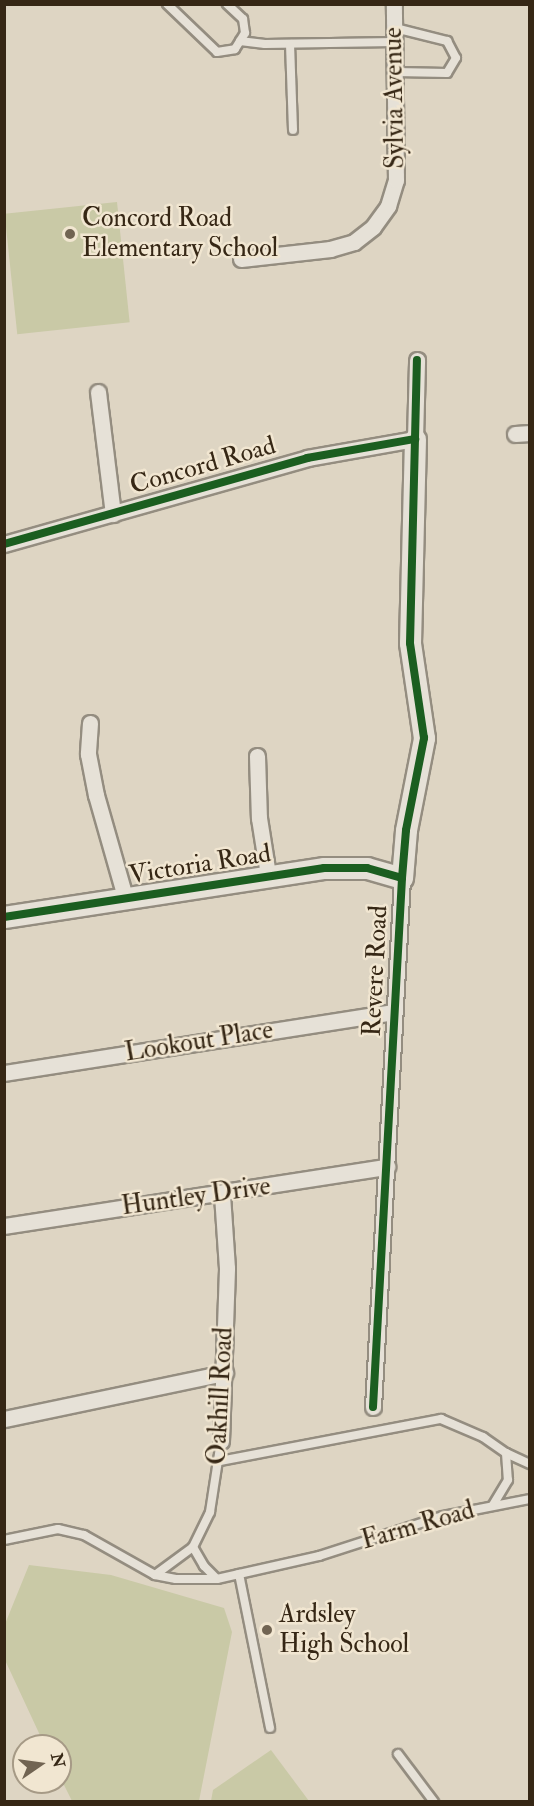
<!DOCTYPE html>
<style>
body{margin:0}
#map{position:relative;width:534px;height:1806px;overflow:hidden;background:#ded5c3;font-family:"IM FELL Double Pica",serif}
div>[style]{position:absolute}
.green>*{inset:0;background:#c9c9a6;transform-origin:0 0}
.roads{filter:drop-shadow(2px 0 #948d80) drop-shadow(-2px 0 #948d80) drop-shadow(0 2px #948d80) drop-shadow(0 -2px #948d80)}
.lane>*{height:8px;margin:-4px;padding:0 4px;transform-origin:4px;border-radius:4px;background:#e6e1d7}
.street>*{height:15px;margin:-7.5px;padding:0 7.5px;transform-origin:7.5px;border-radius:7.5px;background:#e6e1d7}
.secondary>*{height:21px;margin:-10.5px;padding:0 10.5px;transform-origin:10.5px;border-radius:10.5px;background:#e6e1d7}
.cycleway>*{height:8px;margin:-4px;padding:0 4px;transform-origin:4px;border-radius:4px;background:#1b5e20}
.dots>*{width:16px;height:16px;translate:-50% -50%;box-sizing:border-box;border:3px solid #f1e6d1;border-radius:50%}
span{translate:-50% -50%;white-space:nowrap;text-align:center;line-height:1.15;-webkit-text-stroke:5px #f1e6d1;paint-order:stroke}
.street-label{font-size:26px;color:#362715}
.poi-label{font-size:26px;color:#362715}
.left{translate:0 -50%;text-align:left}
.frame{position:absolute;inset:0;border:6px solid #362715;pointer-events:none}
.north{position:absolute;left:12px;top:1734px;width:60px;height:60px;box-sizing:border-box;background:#f1e6d1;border:2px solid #a69a86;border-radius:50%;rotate:77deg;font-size:16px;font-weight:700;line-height:24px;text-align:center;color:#362715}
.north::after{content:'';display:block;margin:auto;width:21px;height:27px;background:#716452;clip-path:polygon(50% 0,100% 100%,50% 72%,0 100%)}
</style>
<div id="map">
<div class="green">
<i style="left:117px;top:202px;width:121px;height:113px;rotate:84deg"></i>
<i style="clip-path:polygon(29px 1565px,111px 1575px,224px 1608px,232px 1632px,199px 1801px,72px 1801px,60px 1777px,60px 1746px,45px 1746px,5px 1660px,5px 1624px)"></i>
<i style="clip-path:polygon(271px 1750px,309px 1801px,211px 1801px,213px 1790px)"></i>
</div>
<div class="roads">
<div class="lane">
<i style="left:167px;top:4px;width:69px;rotate:43.8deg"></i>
<i style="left:217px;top:52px;width:18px;rotate:-9deg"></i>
<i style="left:235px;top:49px;width:19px;rotate:-58deg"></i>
<i style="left:245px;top:33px;width:14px;rotate:-98deg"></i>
<i style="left:243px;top:19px;width:22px;rotate:-137deg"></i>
<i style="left:395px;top:28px;width:54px;rotate:14deg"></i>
<i style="left:447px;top:41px;width:19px;rotate:62deg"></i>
<i style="left:456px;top:58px;width:17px;rotate:121deg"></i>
<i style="left:447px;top:73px;width:51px;rotate:-178.9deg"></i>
<i style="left:240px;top:41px;width:25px;rotate:7deg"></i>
<i style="left:265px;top:44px;width:130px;rotate:-0.9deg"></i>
<i style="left:290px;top:44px;width:86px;rotate:88deg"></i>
<i style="left:506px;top:1453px;width:26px;rotate:25deg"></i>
<i style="left:220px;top:1461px;width:225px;rotate:-10.8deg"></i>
<i style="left:441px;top:1419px;width:46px;rotate:23.2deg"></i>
<i style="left:483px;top:1437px;width:28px;rotate:35deg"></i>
<i style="left:506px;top:1453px;width:27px;rotate:86deg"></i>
<i style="left:508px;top:1480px;width:29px;rotate:121deg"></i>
<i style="left:4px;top:1540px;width:55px;rotate:-11.5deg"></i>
<i style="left:58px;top:1529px;width:27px;rotate:13deg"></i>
<i style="left:84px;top:1535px;width:81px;rotate:29.4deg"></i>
<i style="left:155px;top:1575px;width:21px;rotate:11deg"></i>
<i style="left:176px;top:1579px;width:41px"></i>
<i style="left:217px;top:1579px;width:105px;rotate:-12.7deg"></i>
<i style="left:319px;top:1556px;width:130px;rotate:-17.9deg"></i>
<i style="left:443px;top:1516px;width:89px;rotate:-11.1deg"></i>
<i style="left:193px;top:1547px;width:22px;rotate:60deg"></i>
<i style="left:204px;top:1566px;width:18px;rotate:45deg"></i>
<i style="left:239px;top:1574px;width:157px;rotate:78.6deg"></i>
<i style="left:155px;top:1575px;width:47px;rotate:-36.4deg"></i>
<i style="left:193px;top:1547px;width:39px;rotate:-64deg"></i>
<i style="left:210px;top:1512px;width:72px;rotate:-81.2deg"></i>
<i style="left:398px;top:1754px;width:60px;rotate:53.1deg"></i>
</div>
<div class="street">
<i style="left:241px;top:259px;width:90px;rotate:-6.4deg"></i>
<i style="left:330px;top:249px;width:25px;rotate:-16deg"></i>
<i style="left:354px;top:242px;width:24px;rotate:-38deg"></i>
<i style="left:373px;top:227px;width:26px;rotate:-54deg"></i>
<i style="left:388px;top:206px;width:27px;rotate:-73deg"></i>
<i style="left:396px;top:180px;width:176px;rotate:-90.7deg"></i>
<i style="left:98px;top:392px;width:123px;rotate:83deg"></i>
<i style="left:515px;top:434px;width:15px;rotate:-4deg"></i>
<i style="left:4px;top:544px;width:315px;rotate:-15.8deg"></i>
<i style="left:307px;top:458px;width:110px;rotate:-10deg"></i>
<i style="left:415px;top:439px;width:79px;rotate:-88.5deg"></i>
<i style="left:90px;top:723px;width:31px;rotate:94deg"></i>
<i style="left:88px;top:754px;width:42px;rotate:79deg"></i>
<i style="left:96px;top:795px;width:106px;rotate:74.1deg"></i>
<i style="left:257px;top:756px;width:62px;rotate:88.2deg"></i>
<i style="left:259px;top:818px;width:58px;rotate:81deg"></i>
<i style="left:4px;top:1073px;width:395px;rotate:-8.9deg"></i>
<i style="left:4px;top:1226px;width:388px;rotate:-8.8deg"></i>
<i style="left:373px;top:1407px;width:530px;rotate:-86.86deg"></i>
<i style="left:4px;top:1419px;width:226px;rotate:-11.8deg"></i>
<i style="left:221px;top:1441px;width:173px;rotate:-88deg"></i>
<i style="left:227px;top:1268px;width:73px;rotate:-93.9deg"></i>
</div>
<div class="secondary">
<i style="left:4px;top:917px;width:324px;rotate:-8.7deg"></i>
<i style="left:324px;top:868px;width:43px"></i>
<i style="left:367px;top:868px;width:36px;rotate:16deg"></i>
<i style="left:402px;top:878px;width:48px;rotate:-85.2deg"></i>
<i style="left:406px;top:830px;width:94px;rotate:-78.9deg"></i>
<i style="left:424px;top:738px;width:96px;rotate:-98.4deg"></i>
<i style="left:410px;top:643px;width:204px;rotate:-88.6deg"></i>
</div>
</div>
<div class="cycleway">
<i style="left:4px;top:544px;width:315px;rotate:-15.8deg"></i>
<i style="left:307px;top:458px;width:110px;rotate:-10deg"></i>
<i style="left:4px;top:917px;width:324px;rotate:-8.7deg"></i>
<i style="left:324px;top:868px;width:43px"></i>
<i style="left:367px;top:868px;width:36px;rotate:16deg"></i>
<i style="left:373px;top:1407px;width:530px;rotate:-86.86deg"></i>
<i style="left:402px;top:878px;width:48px;rotate:-85.2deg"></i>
<i style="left:406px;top:830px;width:94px;rotate:-78.9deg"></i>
<i style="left:424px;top:738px;width:96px;rotate:-98.4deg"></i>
<i style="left:410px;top:643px;width:283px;rotate:-88.6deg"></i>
</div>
<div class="dots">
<i style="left:70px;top:234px;background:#716452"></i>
<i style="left:267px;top:1630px;background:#716452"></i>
</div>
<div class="street-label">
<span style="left:395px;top:98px;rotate:-91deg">Sylvia Avenue</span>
<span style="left:203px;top:466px;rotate:-16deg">Concord Road</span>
<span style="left:200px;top:865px;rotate:-9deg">Victoria Road</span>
<span style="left:376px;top:971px;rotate:-87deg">Revere Road</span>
<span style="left:199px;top:1042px;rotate:-9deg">Lookout Place</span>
<span style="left:196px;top:1197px;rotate:-8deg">Huntley Drive</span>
<span style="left:221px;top:1396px;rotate:-87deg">Oakhill Road</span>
<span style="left:418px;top:1526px;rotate:-16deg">Farm Road</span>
</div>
<div class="poi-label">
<span class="left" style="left:82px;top:234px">Concord Road<br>Elementary School</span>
<span class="left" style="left:279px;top:1630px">Ardsley<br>High School</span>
</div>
<div class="frame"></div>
<div class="north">N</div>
</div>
